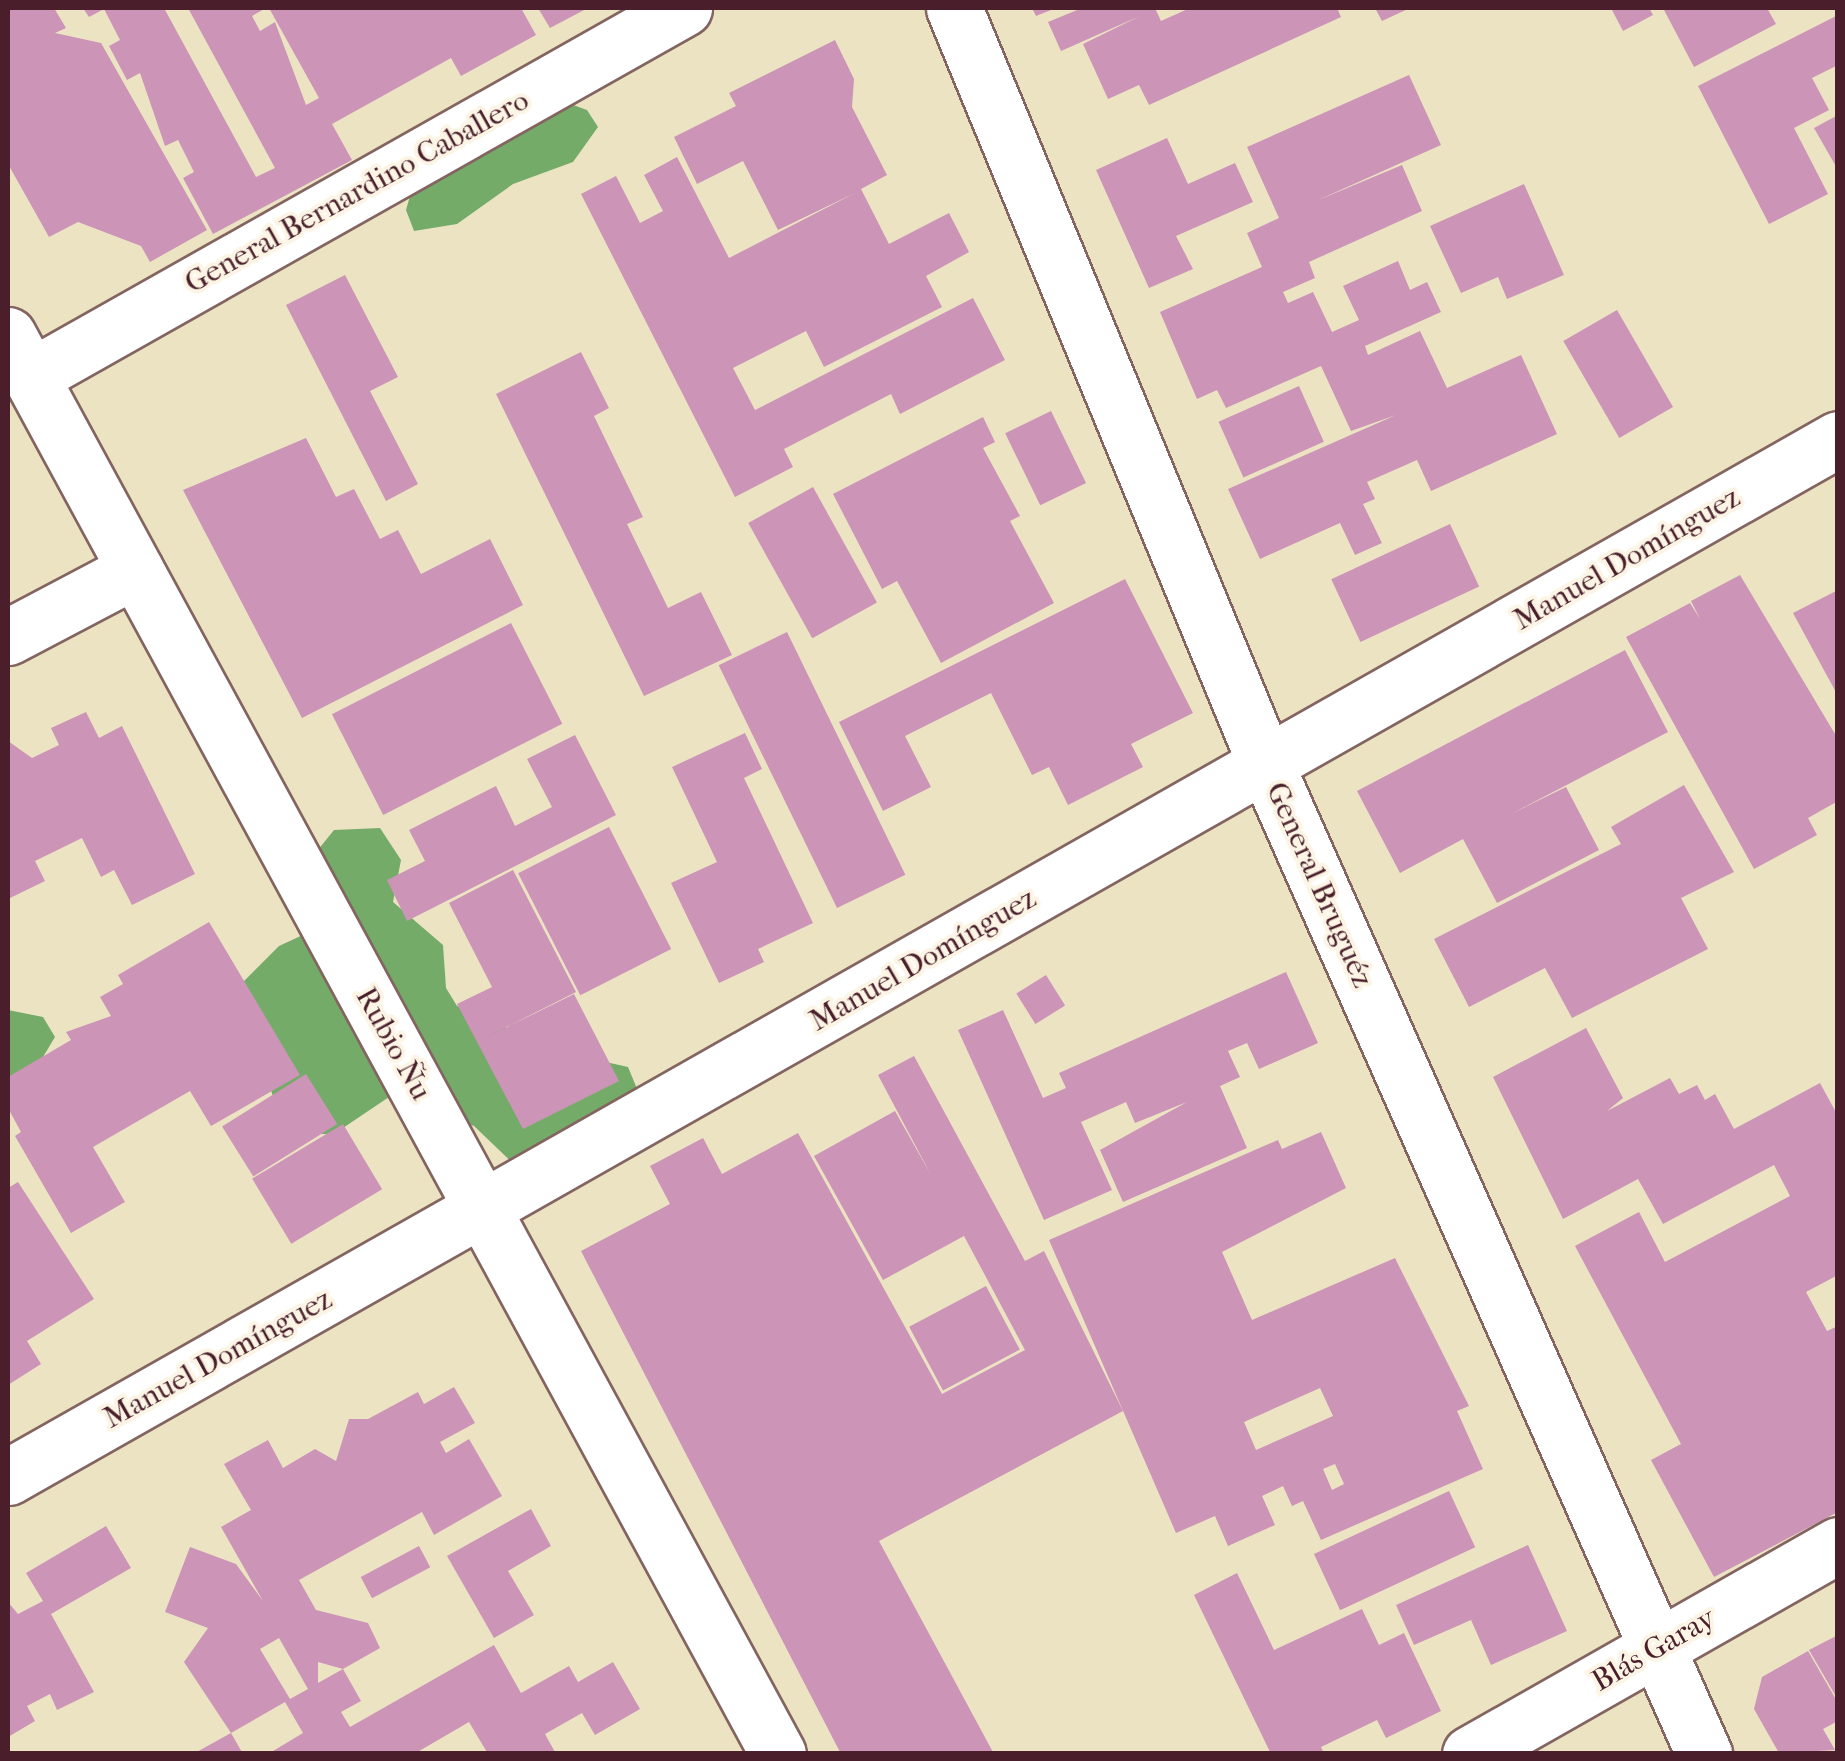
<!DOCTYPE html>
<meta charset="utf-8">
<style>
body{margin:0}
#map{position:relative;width:1845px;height:1761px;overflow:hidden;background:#ece3c3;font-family:"IM FELL French Canon",serif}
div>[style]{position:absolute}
.forest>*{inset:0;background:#74ab69}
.building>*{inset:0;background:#cc94b7;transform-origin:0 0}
.roads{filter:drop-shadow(2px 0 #836460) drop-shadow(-2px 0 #836460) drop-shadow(0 2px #836460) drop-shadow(0 -2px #836460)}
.street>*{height:55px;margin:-27.5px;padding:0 27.5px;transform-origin:27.5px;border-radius:27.5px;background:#fff}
span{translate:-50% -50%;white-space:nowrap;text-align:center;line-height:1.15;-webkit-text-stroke:8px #fcf5e5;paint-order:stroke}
.street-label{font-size:30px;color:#4a1f2b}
.frame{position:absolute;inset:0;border:10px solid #4a1f2b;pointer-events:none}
</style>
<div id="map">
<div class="forest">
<i style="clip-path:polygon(565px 102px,587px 110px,598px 127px,573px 162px,513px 184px,457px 224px,414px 231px,406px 210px,412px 189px)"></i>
<i style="clip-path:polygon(380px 828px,401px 860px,393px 902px,443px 945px,446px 988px,457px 1006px,501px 1022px,517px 1042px,628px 1067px,645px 1108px,521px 1171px,474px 1126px,389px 1097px,334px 1134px,312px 1134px,277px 1111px,241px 984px,279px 946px,320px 927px,305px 866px,334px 830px)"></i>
<i style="clip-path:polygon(8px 1010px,43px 1017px,55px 1037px,8px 1115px)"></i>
</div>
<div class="building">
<i style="clip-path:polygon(8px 8px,54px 8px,66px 28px,55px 33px,101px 43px,207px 230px,150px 262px,141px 246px,78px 222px,49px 237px,8px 164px)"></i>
<i style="clip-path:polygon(83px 8px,164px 8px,256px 177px,275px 168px,188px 8px,266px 8px,252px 16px,260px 31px,275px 22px,306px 105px,319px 98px,269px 8px,521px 8px,536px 35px,461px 76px,451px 58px,332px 124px,352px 160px,213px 234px,183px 178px,194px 172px,178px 140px,165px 146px,140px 73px,127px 80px,109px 46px,120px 40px,104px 9px,89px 17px)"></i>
<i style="clip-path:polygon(538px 8px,588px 8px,550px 28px)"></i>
<i style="clip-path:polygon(1032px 8px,1056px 8px,1036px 16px)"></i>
<i style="clip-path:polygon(1082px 8px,1155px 8px,1161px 21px,1190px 8px,1337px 8px,1341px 17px,1149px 105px,1139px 85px,1108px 99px,1083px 44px,1140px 16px,1061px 51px,1048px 22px)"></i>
<i style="clip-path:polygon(1375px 8px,1410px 8px,1382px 21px)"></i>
<i style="clip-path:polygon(1611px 8px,1649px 8px,1653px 15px,1623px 31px)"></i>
<i style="clip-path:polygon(1663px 8px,1767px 8px,1776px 24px,1694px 67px)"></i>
<i style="clip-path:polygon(1838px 15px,1838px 65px,1812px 78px,1829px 110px,1794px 128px,1828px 194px,1769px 224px,1698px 86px)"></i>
<i style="clip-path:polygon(835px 40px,854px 79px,852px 107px,887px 175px,861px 189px,889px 244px,949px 213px,969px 252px,926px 276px,942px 307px,824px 367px,806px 331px,733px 368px,755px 410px,973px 298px,1005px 360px,900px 414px,891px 394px,784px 449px,793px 467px,735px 497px,581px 194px,616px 176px,640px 223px,663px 211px,644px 175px,677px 157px,729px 258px,855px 193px,778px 230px,743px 161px,697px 184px,674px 137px,736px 106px,729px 93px)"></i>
<i style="clip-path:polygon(1409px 75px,1441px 145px,1316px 201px,1402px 165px,1422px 211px,1309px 262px,1315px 278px,1283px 292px,1288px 303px,1313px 292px,1332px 332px,1359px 320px,1343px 286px,1398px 261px,1410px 290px,1427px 282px,1441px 312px,1365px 346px,1368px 355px,1420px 331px,1447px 388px,1521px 355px,1557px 434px,1431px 491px,1417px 460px,1367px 482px,1375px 499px,1363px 504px,1382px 543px,1355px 555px,1340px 523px,1260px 559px,1228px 489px,1396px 415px,1351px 431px,1321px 366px,1226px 408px,1217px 390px,1197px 399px,1160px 312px,1262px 267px,1247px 233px,1279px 218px,1247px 147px)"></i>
<i style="clip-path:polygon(1838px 115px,1838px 170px,1814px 128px)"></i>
<i style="clip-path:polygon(1167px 138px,1188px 184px,1235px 163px,1253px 202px,1176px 236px,1193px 269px,1149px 288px,1096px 170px)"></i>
<i style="clip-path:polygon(1524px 184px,1564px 275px,1507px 299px,1498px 277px,1461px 293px,1430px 226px)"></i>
<i style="clip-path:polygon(345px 275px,398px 377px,370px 391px,418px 484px,386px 501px,286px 305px)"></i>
<i style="left:1617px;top:310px;width:112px;height:62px;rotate:60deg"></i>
<i style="clip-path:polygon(581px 352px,609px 408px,594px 416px,643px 517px,627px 524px,668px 608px,701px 592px,732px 655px,644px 696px,496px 394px)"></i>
<i style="left:1299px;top:386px;width:61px;height:88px;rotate:66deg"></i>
<i style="left:1051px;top:411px;width:80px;height:51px;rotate:64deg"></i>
<i style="clip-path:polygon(983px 417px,995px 442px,983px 448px,1020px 516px,1010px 521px,1054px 603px,941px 663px,897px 581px,882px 589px,833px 494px)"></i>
<i style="clip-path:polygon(306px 438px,336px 497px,354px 489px,380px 539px,398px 530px,421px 574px,490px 539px,523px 605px,302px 718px,183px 490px)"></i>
<i style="left:813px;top:487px;width:132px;height:74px;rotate:61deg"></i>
<i style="left:1450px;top:524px;width:69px;height:131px;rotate:65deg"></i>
<i style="clip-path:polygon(1740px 575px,1838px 739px,1838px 801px,1808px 818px,1817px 835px,1754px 869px,1626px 637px,1690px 603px,1700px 619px,1691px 601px)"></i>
<i style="clip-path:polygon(1125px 579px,1193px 713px,1131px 744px,1143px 767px,1068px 805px,1049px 767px,1032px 775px,991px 693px,905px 736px,931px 787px,883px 811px,839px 722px)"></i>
<i style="clip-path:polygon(1838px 590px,1838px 696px,1793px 613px)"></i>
<i style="left:511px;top:623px;width:113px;height:201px;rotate:63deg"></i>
<i style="left:787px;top:632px;width:270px;height:76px;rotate:64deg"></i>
<i style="clip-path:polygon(1625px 650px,1668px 732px,1511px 814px,1566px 787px,1599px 850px,1497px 903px,1463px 839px,1400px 873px,1357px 791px)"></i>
<i style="clip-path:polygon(86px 712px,99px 738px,122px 726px,195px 874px,132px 905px,114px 870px,101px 877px,82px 838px,35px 861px,45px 881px,8px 899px,8px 741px,32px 758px,59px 745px,51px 728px)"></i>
<i style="clip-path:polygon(745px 733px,762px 769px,744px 778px,813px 923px,758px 949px,764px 962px,719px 983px,671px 883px,717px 862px,672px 767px)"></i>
<i style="clip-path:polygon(575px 735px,616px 815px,407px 921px,387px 880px,425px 861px,409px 830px,496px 786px,515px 826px,552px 807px,527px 759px)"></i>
<i style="clip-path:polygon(1684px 785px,1734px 872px,1681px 898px,1708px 949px,1572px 1018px,1545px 968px,1469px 1007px,1434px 939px,1621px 844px,1611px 827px)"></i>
<i style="left:609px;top:827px;width:137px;height:102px;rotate:63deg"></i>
<i style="clip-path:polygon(513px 870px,576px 992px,487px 1037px,574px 994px,619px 1081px,523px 1129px,457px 1004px,492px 987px,449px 903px)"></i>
<i style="clip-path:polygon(209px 922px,300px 1075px,211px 1126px,190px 1091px,93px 1147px,125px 1202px,71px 1233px,15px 1136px,21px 1132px,8px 1108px,8px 1077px,71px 1040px,66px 1032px,111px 1016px,100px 997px,123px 984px,118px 975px)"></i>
<i style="clip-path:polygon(1286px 972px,1318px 1043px,1259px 1069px,1247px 1043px,1228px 1051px,1240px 1077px,1220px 1086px,1247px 1148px,1123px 1202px,1100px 1150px,1187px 1102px,1135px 1123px,1126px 1102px,1081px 1122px,1112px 1190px,1044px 1220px,958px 1030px,1003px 1010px,1043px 1098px,1066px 1088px,1059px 1073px)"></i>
<i style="left:1046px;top:975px;width:36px;height:35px;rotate:58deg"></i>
<i style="clip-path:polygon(1586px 1028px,1623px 1098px,1607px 1111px,1670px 1078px,1679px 1094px,1697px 1085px,1705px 1100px,1715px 1094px,1734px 1129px,1820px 1083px,1838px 1116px,1838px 1275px,1806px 1292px,1827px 1331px,1838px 1326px,1838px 1512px,1714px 1577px,1651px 1460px,1681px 1444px,1575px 1246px,1639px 1212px,1665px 1262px,1790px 1196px,1774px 1165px,1663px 1224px,1638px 1179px,1563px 1219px,1493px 1077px)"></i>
<i style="clip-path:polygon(914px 1056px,1025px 1261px,1044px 1251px,1123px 1411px,879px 1541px,994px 1754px,841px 1754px,581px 1251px,670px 1204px,650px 1166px,703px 1138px,722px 1174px,798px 1133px,942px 1394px,1025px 1350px,964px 1236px,883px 1280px,814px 1156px,895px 1111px,931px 1175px,878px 1075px)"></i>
<i style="left:306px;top:1074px;width:59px;height:99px;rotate:58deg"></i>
<i style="left:343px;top:1124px;width:76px;height:106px;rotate:59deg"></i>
<i style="clip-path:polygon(evenodd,1321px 1132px,1346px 1188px,1222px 1252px,1252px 1320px,1395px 1258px,1469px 1406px,1457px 1411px,1483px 1469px,1321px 1540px,1303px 1501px,1292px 1506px,1283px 1486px,1262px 1496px,1275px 1525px,1228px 1546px,1215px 1516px,1176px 1533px,1049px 1240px,1278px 1140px,1282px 1149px,1321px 1132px,1320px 1388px,1333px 1416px,1256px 1450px,1244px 1422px,1320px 1388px,1321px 1132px,1335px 1464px,1344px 1484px,1332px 1490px,1323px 1469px,1335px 1464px)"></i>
<i style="clip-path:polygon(18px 1182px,94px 1299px,27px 1341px,41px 1364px,8px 1385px,8px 1188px)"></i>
<i style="left:986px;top:1286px;width:72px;height:87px;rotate:62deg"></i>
<i style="clip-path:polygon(evenodd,454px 1387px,475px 1423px,440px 1442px,446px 1453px,469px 1439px,502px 1496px,434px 1535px,422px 1512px,299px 1580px,316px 1610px,368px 1623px,380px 1648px,343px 1669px,318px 1662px,318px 1683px,343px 1669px,361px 1701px,341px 1712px,350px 1727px,494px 1645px,521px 1693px,569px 1666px,578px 1682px,613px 1662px,640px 1709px,595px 1735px,582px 1713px,545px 1734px,556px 1754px,488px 1754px,469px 1722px,414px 1754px,268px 1754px,303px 1733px,285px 1702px,231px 1733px,184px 1662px,208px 1628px,165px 1612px,190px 1547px,236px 1564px,263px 1601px,221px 1527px,251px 1510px,224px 1464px,268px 1440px,283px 1468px,315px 1449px,336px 1461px,349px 1419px,368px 1419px,418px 1392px,424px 1404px,454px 1387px,279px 1638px,308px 1689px,290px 1699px,260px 1649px,279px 1638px)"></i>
<i style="left:1449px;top:1491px;width:62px;height:149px;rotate:65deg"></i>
<i style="clip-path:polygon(531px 1509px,551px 1546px,508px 1571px,534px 1615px,494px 1638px,447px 1556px)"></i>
<i style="clip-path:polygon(106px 1526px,131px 1568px,51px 1614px,94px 1692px,57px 1710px,50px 1694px,27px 1706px,35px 1721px,8px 1737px,8px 1602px,18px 1614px,43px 1601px,26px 1573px)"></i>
<i style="clip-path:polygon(1528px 1545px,1567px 1631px,1491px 1665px,1471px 1620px,1414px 1645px,1396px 1605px)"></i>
<i style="left:419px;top:1546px;width:24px;height:66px;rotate:62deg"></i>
<i style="clip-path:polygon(1237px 1573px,1274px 1650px,1362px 1609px,1379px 1645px,1404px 1633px,1441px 1711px,1386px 1738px,1377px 1720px,1321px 1747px,1324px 1754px,1271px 1754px,1194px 1595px)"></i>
<i style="clip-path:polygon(1838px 1635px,1838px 1700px,1809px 1650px)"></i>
<i style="clip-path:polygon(1808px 1651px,1838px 1703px,1838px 1721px,1823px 1729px,1835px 1750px,1779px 1753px,1754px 1709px,1762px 1677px)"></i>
<i style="clip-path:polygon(231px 1733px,243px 1754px,193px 1754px)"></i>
</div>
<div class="roads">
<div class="street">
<i style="left:954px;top:8px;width:819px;rotate:67.6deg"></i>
<i style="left:1266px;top:765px;width:1082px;rotate:66.11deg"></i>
<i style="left:8px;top:335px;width:1614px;rotate:61.51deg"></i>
<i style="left:30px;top:377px;width:751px;rotate:-29.43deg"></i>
<i style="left:8px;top:637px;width:144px;rotate:-27.8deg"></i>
<i style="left:8px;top:1477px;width:2104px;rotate:-29.56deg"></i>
<i style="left:1470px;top:1754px;width:423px;rotate:-29.6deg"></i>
</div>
</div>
<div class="street-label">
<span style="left:357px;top:192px;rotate:-29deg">General Bernardino Caballero</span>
<span style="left:1627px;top:559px;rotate:-30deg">Manuel Domínguez</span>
<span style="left:1319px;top:885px;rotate:66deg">General Bruguéz</span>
<span style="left:923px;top:960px;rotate:-30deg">Manuel Domínguez</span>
<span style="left:393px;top:1044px;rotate:61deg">Rubio Ñu</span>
<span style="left:218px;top:1359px;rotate:-29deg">Manuel Domínguez</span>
<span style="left:1654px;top:1650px;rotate:-30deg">Blás Garay</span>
</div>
<div class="frame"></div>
</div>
